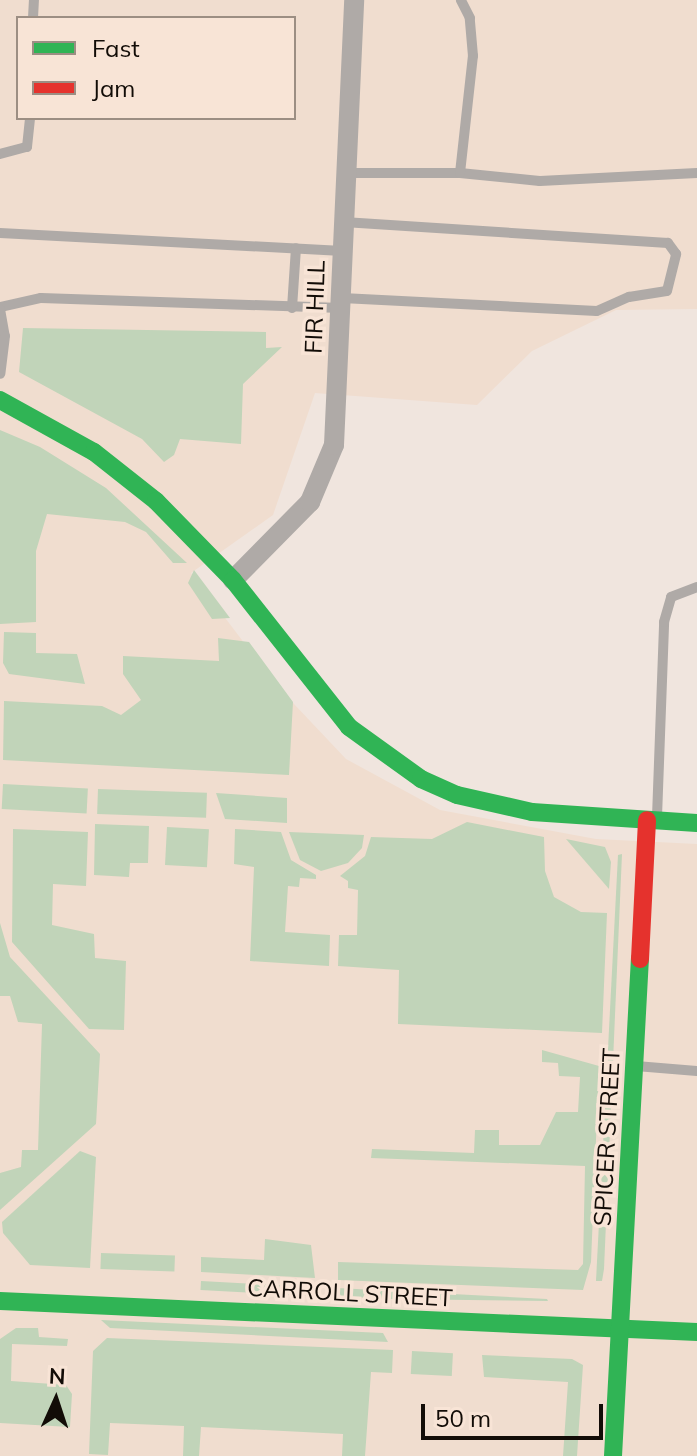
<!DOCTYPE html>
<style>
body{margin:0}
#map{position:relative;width:697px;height:1456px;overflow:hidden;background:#f0e5de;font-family:Mulish,sans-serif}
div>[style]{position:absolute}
.built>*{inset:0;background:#f0ddcf}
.green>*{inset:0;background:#c1d4b9;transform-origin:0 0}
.lane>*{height:10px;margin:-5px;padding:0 5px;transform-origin:5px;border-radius:5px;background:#afaaa7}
.street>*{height:20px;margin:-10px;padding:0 10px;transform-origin:10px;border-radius:10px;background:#afaaa7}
.fast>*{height:18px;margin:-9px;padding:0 9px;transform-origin:9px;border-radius:9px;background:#30b455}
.jam>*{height:18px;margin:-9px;padding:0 9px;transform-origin:9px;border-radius:9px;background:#e5322d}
span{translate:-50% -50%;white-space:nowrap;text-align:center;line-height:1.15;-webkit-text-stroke:7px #f8e4d6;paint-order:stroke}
.street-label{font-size:24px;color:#120c07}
.legend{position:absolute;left:16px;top:16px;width:280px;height:104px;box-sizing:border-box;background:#f8e4d6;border:2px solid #9c8e83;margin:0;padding:10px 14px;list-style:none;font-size:24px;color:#120c07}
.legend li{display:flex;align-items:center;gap:16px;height:40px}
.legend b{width:40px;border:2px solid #9c8e83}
.north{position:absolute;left:16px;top:1360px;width:80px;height:80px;-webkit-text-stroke:6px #f8e4d6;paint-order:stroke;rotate:3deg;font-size:22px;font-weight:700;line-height:32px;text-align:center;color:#120c07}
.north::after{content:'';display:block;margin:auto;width:28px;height:36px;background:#120c07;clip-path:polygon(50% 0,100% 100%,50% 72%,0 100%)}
.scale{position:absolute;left:421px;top:1404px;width:182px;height:36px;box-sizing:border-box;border:4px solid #120c07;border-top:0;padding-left:10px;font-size:24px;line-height:28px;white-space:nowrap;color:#120c07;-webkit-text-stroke:6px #f8e4d6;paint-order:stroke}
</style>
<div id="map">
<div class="built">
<i style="clip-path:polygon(evenodd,0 0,697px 0,697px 309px,616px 310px,532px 351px,477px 405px,315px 393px,273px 515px,191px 573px,277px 686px,346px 759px,440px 810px,596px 839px,697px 844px,697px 1456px,0 1456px,0 0,18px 18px,294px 18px,294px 118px,18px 118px,18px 18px)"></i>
</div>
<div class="green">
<i style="clip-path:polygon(23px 328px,266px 332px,266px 348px,282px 347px,243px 384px,241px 444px,180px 439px,174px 455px,164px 462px,142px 439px,19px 372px)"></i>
<i style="clip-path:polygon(0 430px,40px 447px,106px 488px,187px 563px,173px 563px,146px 532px,125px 522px,47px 514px,36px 551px,36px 622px,0 624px)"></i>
<i style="clip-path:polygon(194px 570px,230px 618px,212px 619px,188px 583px)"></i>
<i style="clip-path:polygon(4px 632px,36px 633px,36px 653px,77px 654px,85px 684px,9px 674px,3px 663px)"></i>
<i style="clip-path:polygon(218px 638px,249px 642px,293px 702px,289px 775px,3px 760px,4px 701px,102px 706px,121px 715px,141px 700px,123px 674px,123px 656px,219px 661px)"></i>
<i style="left:3px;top:784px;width:85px;height:25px;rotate:3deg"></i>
<i style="left:98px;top:789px;width:109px;height:25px;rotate:2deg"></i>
<i style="clip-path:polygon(216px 793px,287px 798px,287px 823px,225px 819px)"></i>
<i style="clip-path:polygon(467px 822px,544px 837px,545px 871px,554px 897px,581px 912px,607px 913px,602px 1033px,398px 1024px,399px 970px,338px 966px,339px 935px,357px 935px,358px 890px,348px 888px,348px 881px,340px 876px,365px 856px,371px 837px,432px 839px)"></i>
<i style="clip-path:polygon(95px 824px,149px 826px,148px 863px,130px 863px,129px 877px,94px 875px)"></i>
<i style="left:167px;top:827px;width:42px;height:38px;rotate:3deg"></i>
<i style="clip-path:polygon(13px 829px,88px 832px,86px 886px,53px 884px,52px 925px,94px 934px,95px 958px,126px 961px,124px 1030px,89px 1029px,12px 942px)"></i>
<i style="clip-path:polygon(235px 829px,281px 832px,291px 860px,316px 875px,316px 879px,300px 878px,299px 887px,288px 886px,285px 932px,330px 935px,329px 966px,250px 961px,254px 867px,234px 864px)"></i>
<i style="clip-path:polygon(289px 832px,364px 835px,362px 848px,348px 863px,321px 871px,300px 860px)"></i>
<i style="clip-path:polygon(566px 839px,605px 847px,611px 862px,609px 889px)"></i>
<i style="clip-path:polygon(622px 854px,604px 1269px,602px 1281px,596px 1281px,618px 855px)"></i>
<i style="clip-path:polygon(0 923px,10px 957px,100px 1054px,96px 1124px,0 1210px,0 1173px,21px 1167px,22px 1150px,38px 1150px,42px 1024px,18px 1022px,10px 996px,0 996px)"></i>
<i style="clip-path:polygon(542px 1050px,599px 1066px,591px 1262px,583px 1290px,338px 1280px,338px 1262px,578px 1270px,583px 1264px,585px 1166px,371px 1158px,372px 1149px,474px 1153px,475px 1130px,499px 1130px,499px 1145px,540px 1145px,556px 1112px,578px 1112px,580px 1077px,559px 1076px,558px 1063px,542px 1062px)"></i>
<i style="clip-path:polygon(80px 1151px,96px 1157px,90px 1268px,30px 1265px,3px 1233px,2px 1222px)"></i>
<i style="clip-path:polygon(265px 1239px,311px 1245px,315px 1278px,201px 1272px,201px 1257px,264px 1260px)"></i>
<i style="left:101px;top:1253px;width:74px;height:16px;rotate:2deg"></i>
<i style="left:201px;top:1281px;width:114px;height:9px;rotate:3deg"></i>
<i style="clip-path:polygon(337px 1288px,547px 1299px,548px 1301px,384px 1299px,341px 1296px)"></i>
<i style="clip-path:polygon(101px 1320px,383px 1333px,388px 1342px,110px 1328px)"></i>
<i style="clip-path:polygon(16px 1328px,38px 1328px,39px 1337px,68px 1339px,67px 1346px,12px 1344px,11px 1381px,66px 1385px,72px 1394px,70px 1427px,0 1423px,0 1339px)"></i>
<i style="clip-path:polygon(107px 1338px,393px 1350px,392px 1373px,371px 1372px,365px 1456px,342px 1456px,343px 1434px,201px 1427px,199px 1456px,183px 1456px,184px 1426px,110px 1423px,108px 1455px,89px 1454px,93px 1351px)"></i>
<i style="left:412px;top:1351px;width:41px;height:23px;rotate:3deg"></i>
<i style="clip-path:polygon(482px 1355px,572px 1359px,583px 1365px,577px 1456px,563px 1456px,568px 1382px,484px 1377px)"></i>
</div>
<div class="lane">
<i style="left:33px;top:18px;width:18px;rotate:-87deg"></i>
<i style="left:0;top:154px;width:28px;rotate:-15deg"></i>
<i style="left:27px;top:147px;width:29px;rotate:-84deg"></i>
<i style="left:346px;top:173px;width:114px"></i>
<i style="left:460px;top:173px;width:80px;rotate:5.7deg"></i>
<i style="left:540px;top:181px;width:157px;rotate:-2.9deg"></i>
<i style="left:460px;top:173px;width:118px;rotate:-83.7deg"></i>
<i style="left:473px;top:56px;width:38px;rotate:-95deg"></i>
<i style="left:470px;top:18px;width:20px;rotate:-117deg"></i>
<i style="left:0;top:233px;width:343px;rotate:3deg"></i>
<i style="left:342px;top:298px;width:255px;rotate:2.9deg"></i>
<i style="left:597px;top:311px;width:35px;rotate:-24deg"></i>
<i style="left:629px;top:297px;width:38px;rotate:-9deg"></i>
<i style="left:667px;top:291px;width:38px;rotate:-76deg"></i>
<i style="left:676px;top:254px;width:14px;rotate:-126deg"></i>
<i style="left:668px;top:243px;width:325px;rotate:-176.3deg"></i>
<i style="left:0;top:307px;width:42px;rotate:-12.4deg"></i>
<i style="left:41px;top:298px;width:300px;rotate:1.9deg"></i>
<i style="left:292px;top:308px;width:60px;rotate:-86.2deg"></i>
<i style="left:0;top:309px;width:27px;rotate:80deg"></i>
<i style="left:5px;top:336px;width:38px;rotate:97deg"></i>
<i style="left:657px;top:817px;width:195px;rotate:-87.9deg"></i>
<i style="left:664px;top:622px;width:26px;rotate:-74deg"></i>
<i style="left:671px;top:597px;width:28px;rotate:-21deg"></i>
<i style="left:636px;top:1066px;width:61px;rotate:4.7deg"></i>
</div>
<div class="street">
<i style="left:233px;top:580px;width:110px;rotate:-45.4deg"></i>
<i style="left:310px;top:502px;width:62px;rotate:-67.2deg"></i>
<i style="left:334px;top:445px;width:445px;rotate:-87.4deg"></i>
</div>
<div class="fast">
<i style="left:0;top:400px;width:107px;rotate:29deg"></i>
<i style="left:94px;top:452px;width:79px;rotate:38.3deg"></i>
<i style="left:156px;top:501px;width:110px;rotate:45.7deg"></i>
<i style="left:233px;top:580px;width:187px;rotate:51.7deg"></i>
<i style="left:349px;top:727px;width:89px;rotate:35.8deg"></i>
<i style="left:421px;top:779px;width:39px;rotate:24deg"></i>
<i style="left:457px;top:795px;width:77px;rotate:12.8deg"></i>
<i style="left:532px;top:812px;width:165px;rotate:3.8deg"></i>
<i style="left:0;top:1301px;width:698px;rotate:2.55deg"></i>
<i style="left:613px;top:1456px;width:498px;rotate:-86.9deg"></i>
</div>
<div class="jam">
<i style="left:640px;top:959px;width:139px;rotate:-87.1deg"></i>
</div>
<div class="street-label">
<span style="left:315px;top:307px;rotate:-88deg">FIR HILL</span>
<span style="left:607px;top:1137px;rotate:-87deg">SPICER STREET</span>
<span style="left:350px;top:1293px;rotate:3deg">CARROLL STREET</span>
</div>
<ul class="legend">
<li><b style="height:10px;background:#30b455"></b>Fast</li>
<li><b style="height:10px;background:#e5322d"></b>Jam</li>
</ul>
<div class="north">N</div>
<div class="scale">50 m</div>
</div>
